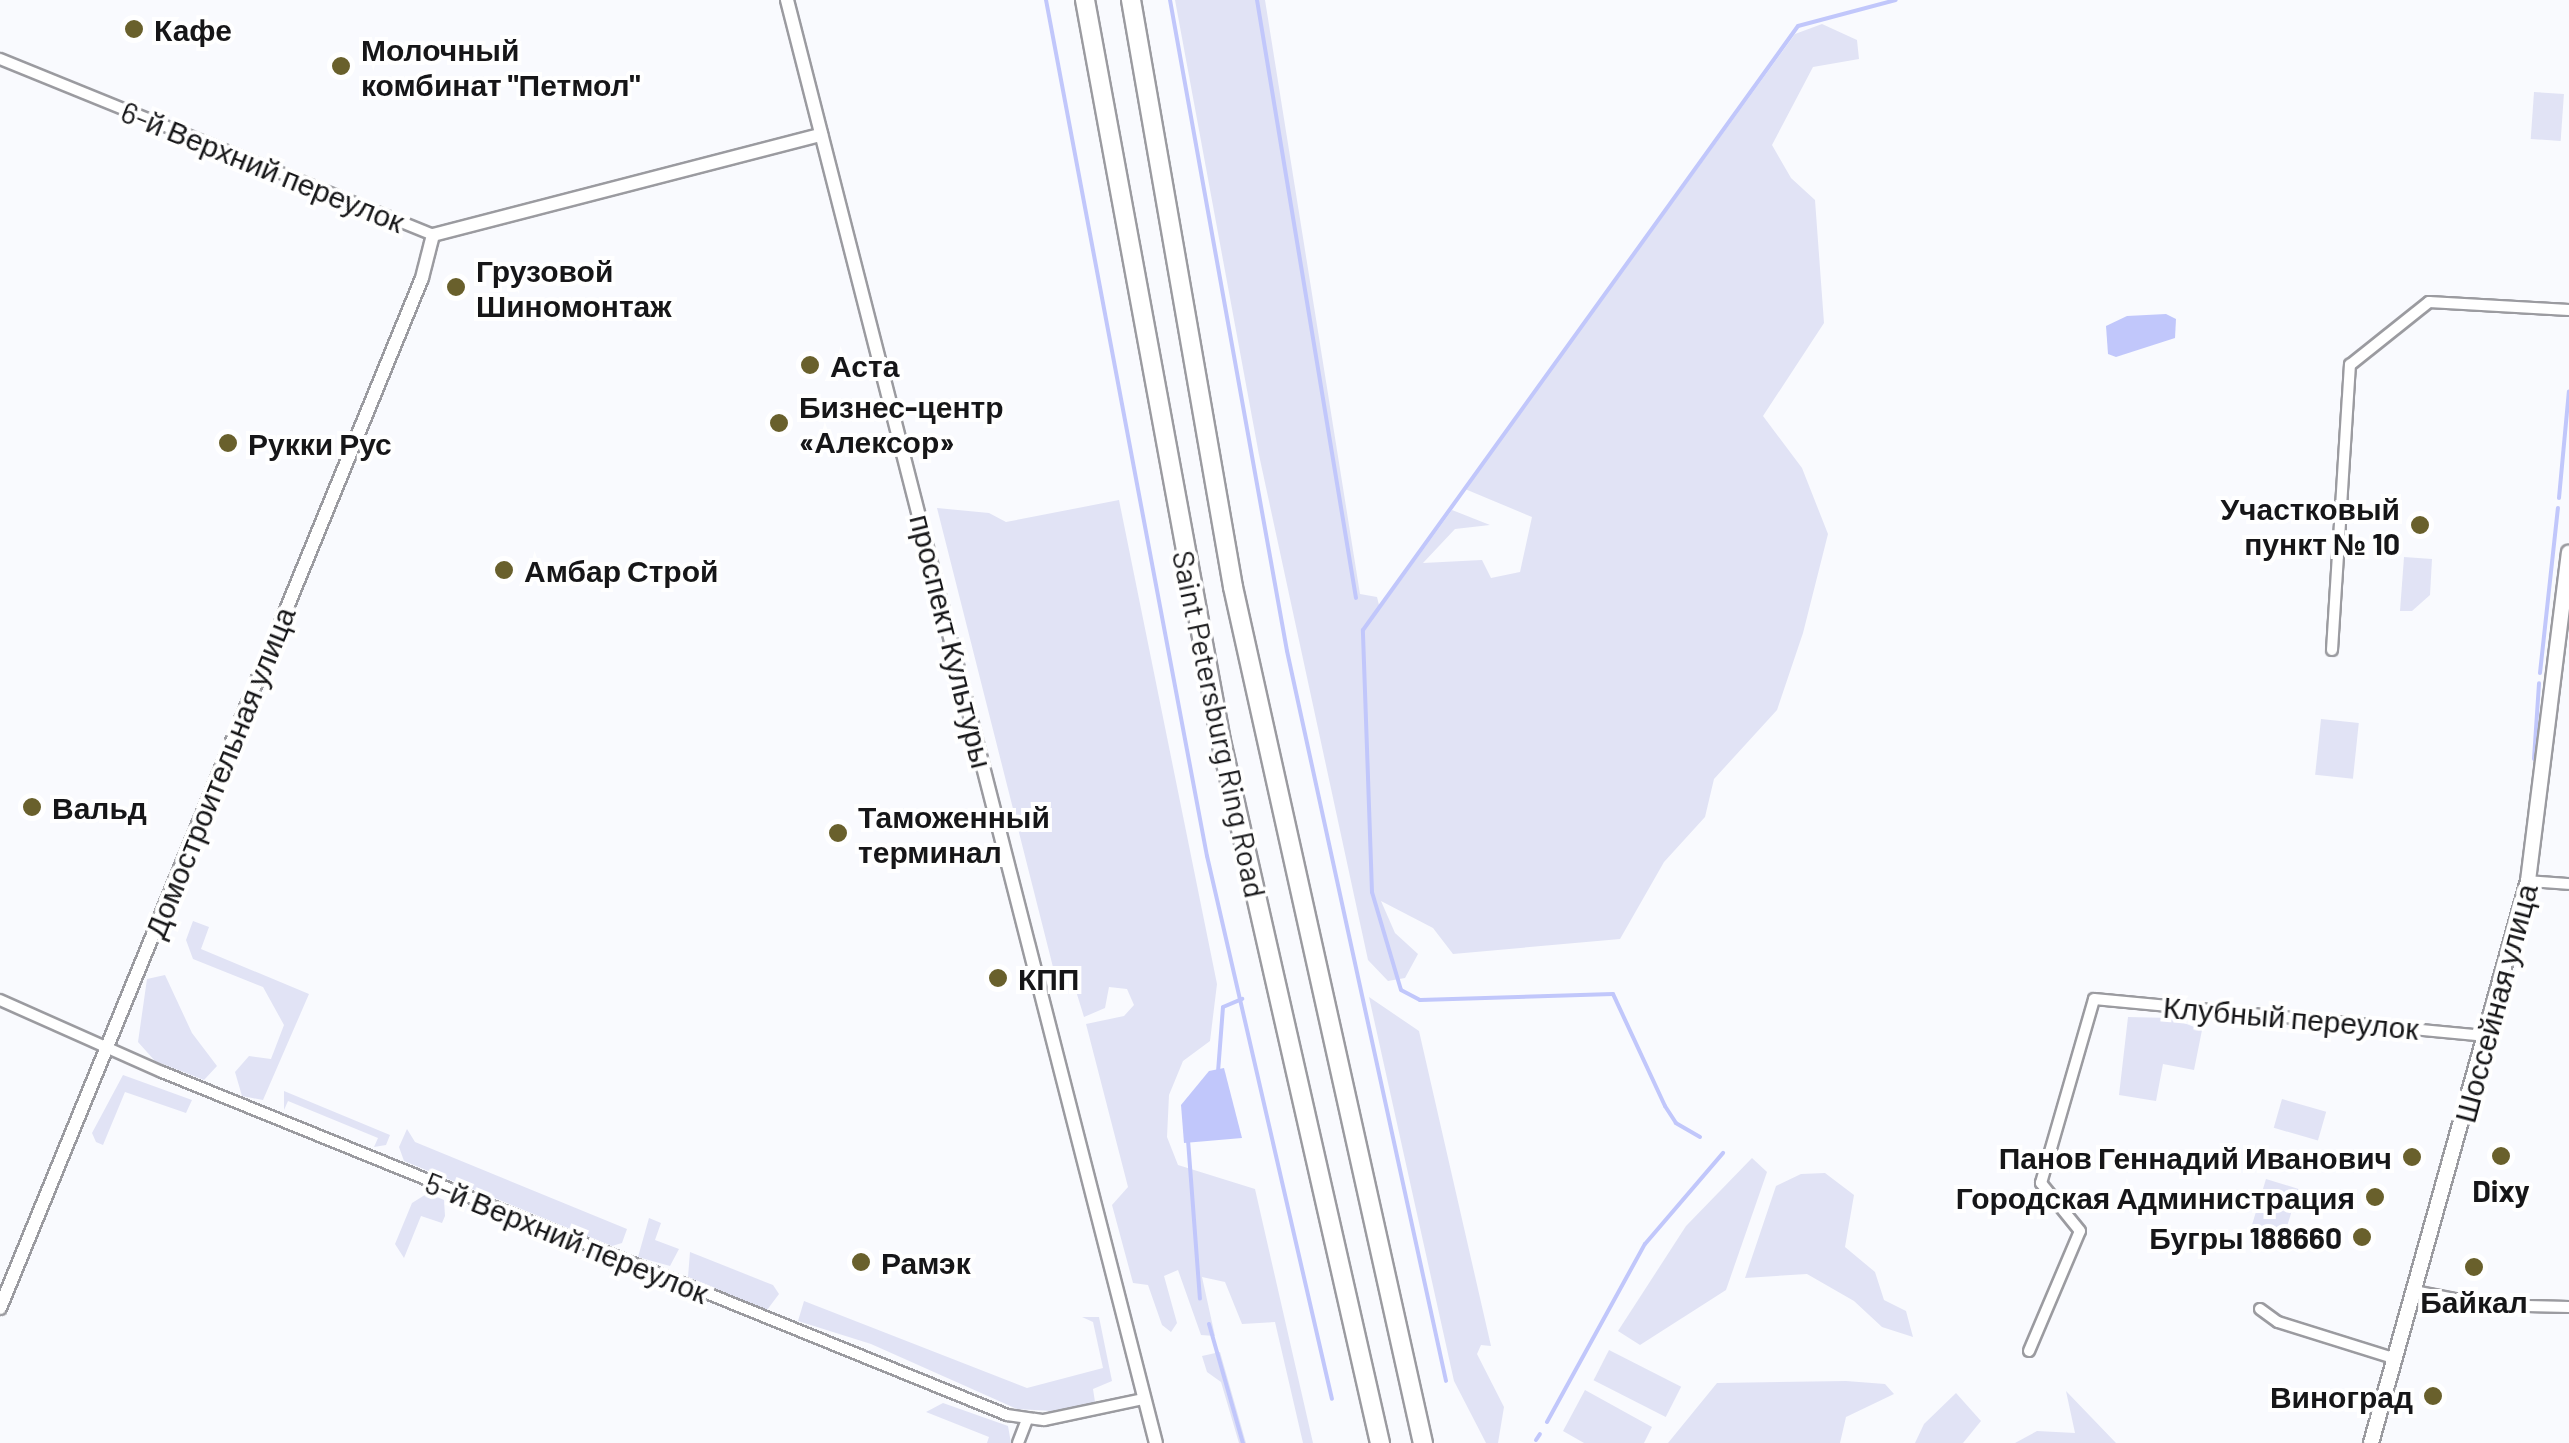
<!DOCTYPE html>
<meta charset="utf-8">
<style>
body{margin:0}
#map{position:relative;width:2569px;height:1443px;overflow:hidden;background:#f9fafe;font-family:Barlow,sans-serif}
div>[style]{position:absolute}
.green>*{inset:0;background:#e1e3f5;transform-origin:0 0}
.water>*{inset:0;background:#c1c7fb}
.stream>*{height:4px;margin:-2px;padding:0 2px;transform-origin:2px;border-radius:2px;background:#c1c7fb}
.roads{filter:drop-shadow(2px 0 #9b9ba0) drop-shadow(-2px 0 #9b9ba0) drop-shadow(0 2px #9b9ba0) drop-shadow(0 -2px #9b9ba0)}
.minor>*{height:10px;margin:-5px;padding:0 5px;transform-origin:5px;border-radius:5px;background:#fff}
.tertiary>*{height:12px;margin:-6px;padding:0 6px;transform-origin:6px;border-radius:6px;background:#fff}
.secondary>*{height:14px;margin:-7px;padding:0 7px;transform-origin:7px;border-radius:7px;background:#fff}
.motorway>*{height:18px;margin:-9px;padding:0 9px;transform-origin:9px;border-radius:9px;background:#fff}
.dots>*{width:28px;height:28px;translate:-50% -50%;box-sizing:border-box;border:5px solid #fff;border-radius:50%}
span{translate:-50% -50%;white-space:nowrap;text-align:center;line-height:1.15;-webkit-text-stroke:8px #fff;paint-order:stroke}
.poi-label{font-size:30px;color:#161618;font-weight:700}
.left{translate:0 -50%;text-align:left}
.right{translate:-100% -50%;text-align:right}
.street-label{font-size:30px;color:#161618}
</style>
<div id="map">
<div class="green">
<i style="clip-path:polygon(1175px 0,1265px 0,1360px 594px,1377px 597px,1380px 609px,1452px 510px,1490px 525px,1455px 529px,1423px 563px,1482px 560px,1491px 578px,1520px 572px,1532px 517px,1465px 489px,1795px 34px,1822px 24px,1857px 40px,1859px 59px,1813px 67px,1772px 145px,1791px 178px,1815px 200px,1824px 323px,1763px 416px,1802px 468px,1828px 534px,1803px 633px,1777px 710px,1714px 779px,1705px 817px,1664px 862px,1620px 939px,1453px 954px,1433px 928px,1381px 901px,1395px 933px,1418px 954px,1405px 978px,1388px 981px,1368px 960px,1259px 455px)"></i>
<i style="left:2534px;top:92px;width:30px;height:47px;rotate:4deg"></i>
<i style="clip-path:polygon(1119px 500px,1217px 984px,1210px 1041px,1183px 1061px,1169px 1095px,1167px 1137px,1178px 1165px,1255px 1189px,1313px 1443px,1303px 1443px,1275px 1322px,1242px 1324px,1225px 1282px,1202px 1277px,1215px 1336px,1201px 1335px,1178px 1270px,1164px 1276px,1177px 1323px,1171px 1332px,1162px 1325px,1148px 1285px,1133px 1283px,1112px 1205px,1128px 1187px,1086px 1024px,1124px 1016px,1134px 1005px,1127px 989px,1109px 987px,1105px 1008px,1084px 1017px,1072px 978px,1055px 975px,937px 508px,989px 513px,1006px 522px)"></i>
<i style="clip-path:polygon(2404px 557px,2432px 559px,2430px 595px,2412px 611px,2400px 611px)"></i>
<i style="left:2321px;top:719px;width:38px;height:56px;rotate:6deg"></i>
<i style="clip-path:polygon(193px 921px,209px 927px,201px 949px,309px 994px,263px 1100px,242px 1096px,235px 1072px,249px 1056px,271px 1059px,284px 1025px,263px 987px,193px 959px,186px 940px)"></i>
<i style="clip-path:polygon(165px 975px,192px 1033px,217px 1066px,204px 1080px,155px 1061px,138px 1042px,147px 979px)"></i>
<i style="clip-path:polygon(1369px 997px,1419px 1031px,1491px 1346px,1481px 1345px,1477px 1354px,1504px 1407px,1498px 1443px,1486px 1443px,1454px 1381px)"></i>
<i style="clip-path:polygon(2128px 1017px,2171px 1018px,2202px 1030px,2194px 1070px,2163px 1064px,2156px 1101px,2119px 1095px)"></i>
<i style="clip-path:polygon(123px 1075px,192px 1100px,186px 1113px,125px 1092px,103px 1145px,96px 1142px,92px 1133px)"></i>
<i style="clip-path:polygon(284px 1091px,390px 1135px,386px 1145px,374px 1147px,378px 1138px,288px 1101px,284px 1110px)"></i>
<i style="left:2282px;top:1099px;width:46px;height:30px;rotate:16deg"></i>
<i style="clip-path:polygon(407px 1129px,415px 1142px,627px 1229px,622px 1243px,612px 1246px,404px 1161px,399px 1147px)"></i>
<i style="clip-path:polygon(1752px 1158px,1767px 1172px,1726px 1290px,1640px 1345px,1618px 1331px,1686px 1226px)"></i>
<i style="clip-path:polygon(1825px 1173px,1854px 1195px,1845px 1247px,1875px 1272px,1884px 1300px,1906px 1311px,1913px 1337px,1882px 1327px,1854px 1301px,1807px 1274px,1745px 1278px,1776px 1186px,1801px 1174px)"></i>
<i style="left:2266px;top:1179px;width:34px;height:59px;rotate:17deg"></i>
<i style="clip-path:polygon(428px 1193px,444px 1200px,445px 1216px,442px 1223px,421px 1216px,404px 1258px,395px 1244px,412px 1203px)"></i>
<i style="clip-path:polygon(649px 1218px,661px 1223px,655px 1240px,679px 1249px,670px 1266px,638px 1257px)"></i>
<i style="clip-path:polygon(690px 1252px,773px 1285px,779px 1294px,767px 1310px,688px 1277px)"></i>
<i style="clip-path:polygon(804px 1301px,1027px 1388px,1103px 1368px,1093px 1322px,1082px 1317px,1099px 1317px,1112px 1381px,1093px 1389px,1095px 1402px,1052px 1411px,1017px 1409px,871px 1344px,798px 1321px)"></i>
<i style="left:1609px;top:1350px;width:81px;height:34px;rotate:27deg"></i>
<i style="clip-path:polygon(1220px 1352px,1246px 1443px,1239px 1443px,1221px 1382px,1207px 1372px,1202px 1356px)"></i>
<i style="clip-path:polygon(1846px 1381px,1885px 1384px,1894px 1394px,1846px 1417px,1840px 1443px,1668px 1443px,1717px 1383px)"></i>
<i style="clip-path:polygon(1585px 1390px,1652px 1427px,1644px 1443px,1584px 1443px,1563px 1431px)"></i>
<i style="clip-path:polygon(2066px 1391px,2116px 1443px,2015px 1443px,2037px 1431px,2075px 1433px)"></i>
<i style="clip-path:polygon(1956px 1393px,1981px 1421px,1963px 1443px,1915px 1443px,1924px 1424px)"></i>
<i style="clip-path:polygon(943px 1403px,1008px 1426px,1011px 1443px,987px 1443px,989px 1437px,926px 1412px)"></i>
</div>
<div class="water">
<i style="clip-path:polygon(2166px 314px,2176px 319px,2175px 338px,2116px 357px,2108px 354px,2106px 326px,2127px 316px)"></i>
<i style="clip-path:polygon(1224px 1068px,1242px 1138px,1184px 1143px,1181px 1105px,1209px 1071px)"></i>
</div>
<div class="stream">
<i style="left:1046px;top:0;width:871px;rotate:79.35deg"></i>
<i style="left:1207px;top:856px;width:557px;rotate:77.04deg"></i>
<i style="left:1170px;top:0;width:661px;rotate:79.81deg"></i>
<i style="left:1287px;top:651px;width:747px;rotate:77.71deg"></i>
<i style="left:1257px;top:0;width:606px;rotate:80.6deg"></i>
<i style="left:2559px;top:498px;width:107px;rotate:-84.7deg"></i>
<i style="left:2540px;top:673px;width:166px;rotate:-83.8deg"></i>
<i style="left:2534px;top:759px;width:76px;rotate:-86.2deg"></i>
<i style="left:1218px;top:1072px;width:65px;rotate:-85.6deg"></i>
<i style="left:1223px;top:1007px;width:21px;rotate:-23deg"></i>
<i style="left:1700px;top:1137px;width:28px;rotate:-150deg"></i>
<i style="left:1676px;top:1123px;width:20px;rotate:-123deg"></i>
<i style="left:1665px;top:1106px;width:123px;rotate:-114.9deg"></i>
<i style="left:1613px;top:994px;width:193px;rotate:178.2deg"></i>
<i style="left:1420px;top:1000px;width:21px;rotate:-152deg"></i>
<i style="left:1401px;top:990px;width:102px;rotate:-106.5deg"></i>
<i style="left:1372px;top:892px;width:262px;rotate:-92deg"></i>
<i style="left:1363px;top:630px;width:744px;rotate:-54.24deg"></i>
<i style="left:1798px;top:26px;width:101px;rotate:-14.9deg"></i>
<i style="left:1188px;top:1140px;width:159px;rotate:85.7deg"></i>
<i style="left:1209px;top:1324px;width:124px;rotate:74.1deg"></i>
<i style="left:1547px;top:1422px;width:203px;rotate:-61.2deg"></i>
<i style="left:1645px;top:1244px;width:120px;rotate:-49.4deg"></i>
<i style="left:1536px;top:1440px;width:7px;rotate:-56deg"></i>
</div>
<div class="roads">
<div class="minor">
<i style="left:0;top:59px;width:467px;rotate:22.1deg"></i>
<i style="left:2332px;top:650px;width:286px;rotate:-86.4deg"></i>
<i style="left:2350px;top:365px;width:101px;rotate:-38.6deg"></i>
<i style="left:2429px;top:302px;width:140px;rotate:3.3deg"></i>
<i style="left:2528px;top:881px;width:41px;rotate:4.2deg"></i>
<i style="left:0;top:1000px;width:177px;rotate:24deg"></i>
<i style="left:162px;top:1072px;width:912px;rotate:22.09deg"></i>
<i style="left:1007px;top:1415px;width:37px;rotate:8deg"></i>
<i style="left:1044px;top:1420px;width:102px;rotate:-11.9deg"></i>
<i style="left:2414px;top:1291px;width:72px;rotate:11.2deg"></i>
<i style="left:2485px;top:1305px;width:84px;rotate:1.4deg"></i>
<i style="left:2260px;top:1309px;width:22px;rotate:36deg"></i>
<i style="left:2278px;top:1322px;width:124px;rotate:17.4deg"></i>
<i style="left:2029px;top:1351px;width:130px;rotate:-67deg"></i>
<i style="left:2080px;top:1231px;width:62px;rotate:-129.1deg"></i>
<i style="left:2041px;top:1183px;width:191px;rotate:-73.9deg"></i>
<i style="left:2094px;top:999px;width:395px;rotate:5.4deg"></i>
<i style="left:1018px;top:1443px;width:26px;rotate:-69deg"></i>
</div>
<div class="tertiary">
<i style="left:787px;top:0;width:1489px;rotate:75.66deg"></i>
<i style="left:0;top:1308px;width:1113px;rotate:-67.72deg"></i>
<i style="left:422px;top:278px;width:44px;rotate:-75.7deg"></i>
<i style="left:433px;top:235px;width:401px;rotate:-14.5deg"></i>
</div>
<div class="secondary">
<i style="left:2371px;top:1443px;width:584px;rotate:-74.39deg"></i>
<i style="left:2528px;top:881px;width:331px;rotate:-82.9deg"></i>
</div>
<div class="motorway">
<i style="left:1085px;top:0;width:753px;rotate:79.6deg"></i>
<i style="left:1221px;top:741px;width:720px;rotate:77.24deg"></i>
<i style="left:1131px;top:0;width:596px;rotate:80.14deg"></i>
<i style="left:1233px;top:587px;width:877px;rotate:77.49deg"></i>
</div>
</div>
<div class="dots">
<i style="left:134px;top:29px;background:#69602c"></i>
<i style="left:341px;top:66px;background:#69602c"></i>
<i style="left:456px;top:287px;background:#69602c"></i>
<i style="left:810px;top:365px;background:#69602c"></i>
<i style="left:779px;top:423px;background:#69602c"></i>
<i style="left:228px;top:443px;background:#69602c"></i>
<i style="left:2420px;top:525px;background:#69602c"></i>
<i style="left:504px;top:570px;background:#69602c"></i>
<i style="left:32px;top:807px;background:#69602c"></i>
<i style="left:838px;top:833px;background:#69602c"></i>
<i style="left:998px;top:978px;background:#69602c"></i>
<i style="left:2501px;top:1156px;background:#69602c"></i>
<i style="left:2412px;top:1157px;background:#69602c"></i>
<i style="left:2375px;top:1197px;background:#69602c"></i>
<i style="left:2362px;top:1237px;background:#69602c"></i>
<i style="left:861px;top:1262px;background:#69602c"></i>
<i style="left:2474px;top:1267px;background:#69602c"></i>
<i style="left:2433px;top:1396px;background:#69602c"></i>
</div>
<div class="poi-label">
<span class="left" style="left:154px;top:29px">Кафе</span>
<span class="left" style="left:361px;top:66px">Молочный<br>комбинат "Петмол"</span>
<span class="left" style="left:476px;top:287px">Грузовой<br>Шиномонтаж</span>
<span class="left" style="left:830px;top:365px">Аста</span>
<span class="left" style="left:799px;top:423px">Бизнес-центр<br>«Алексор»</span>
<span class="left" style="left:248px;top:443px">Рукки Рус</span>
<span class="right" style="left:2400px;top:525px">Участковый<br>пункт № 10</span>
<span class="left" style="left:524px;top:570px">Амбар Строй</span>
<span class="left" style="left:52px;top:807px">Вальд</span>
<span class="left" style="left:858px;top:833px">Таможенный<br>терминал</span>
<span class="left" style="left:1018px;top:978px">КПП</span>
<span class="right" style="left:2392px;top:1157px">Панов Геннадий Иванович</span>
<span style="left:2501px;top:1190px">Dixy</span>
<span class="right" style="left:2355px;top:1197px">Городская Администрация</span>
<span class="right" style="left:2342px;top:1237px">Бугры 188660</span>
<span class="left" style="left:881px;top:1262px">Рамэк</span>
<span style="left:2474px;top:1301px">Байкал</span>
<span class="right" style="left:2413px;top:1396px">Виноград</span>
</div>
<div class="street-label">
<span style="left:263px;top:166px;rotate:22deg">6-й Верхний переулок</span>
<span style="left:952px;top:641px;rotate:76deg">проспект Культуры</span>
<span style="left:1220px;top:724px;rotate:78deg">Saint Petersburg Ring Road</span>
<span style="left:219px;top:772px;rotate:-68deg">Домостроительная улица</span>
<span style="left:2495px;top:1003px;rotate:-75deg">Шоссейная улица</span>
<span style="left:2291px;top:1017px;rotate:5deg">Клубный переулок</span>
<span style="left:567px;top:1237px;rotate:22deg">5-й Верхний переулок</span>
</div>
</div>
